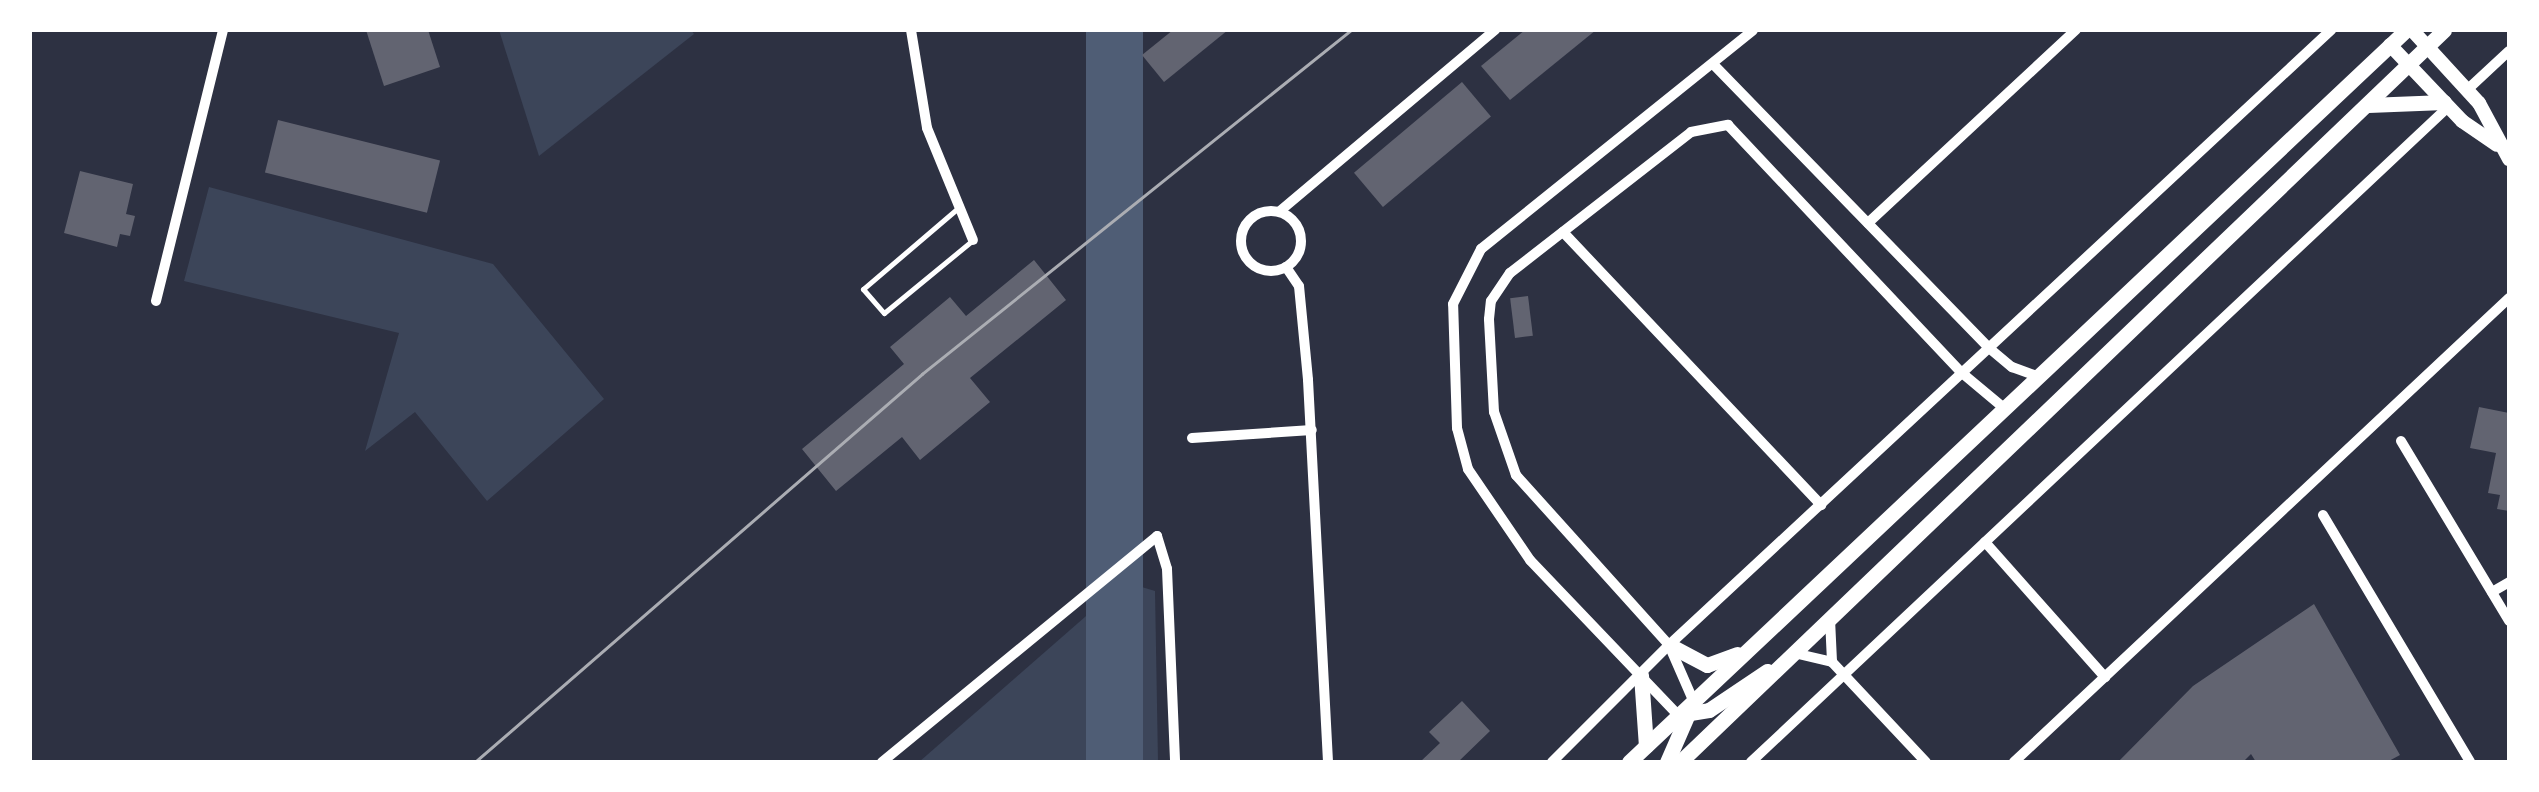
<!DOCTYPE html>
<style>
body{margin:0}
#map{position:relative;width:2539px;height:792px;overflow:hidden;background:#2d3142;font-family:"Alegreya Sans",sans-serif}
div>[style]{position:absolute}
.green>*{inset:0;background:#3c4559}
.water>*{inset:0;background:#4f5d75;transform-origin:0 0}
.building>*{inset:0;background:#626471;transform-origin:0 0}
.service>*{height:5px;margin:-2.5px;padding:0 2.5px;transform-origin:2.5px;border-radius:2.5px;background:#fff}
.minor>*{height:10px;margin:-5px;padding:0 5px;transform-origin:5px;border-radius:5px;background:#fff}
.minor>.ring{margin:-5px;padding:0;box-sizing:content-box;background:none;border:10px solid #fff;border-radius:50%}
.tertiary>*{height:14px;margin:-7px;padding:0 7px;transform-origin:7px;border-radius:7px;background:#fff}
.secondary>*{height:15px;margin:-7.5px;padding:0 7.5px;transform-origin:7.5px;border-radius:7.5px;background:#fff}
.tram>*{height:2.5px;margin:-1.25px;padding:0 1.25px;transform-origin:1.25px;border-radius:1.25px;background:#abadb3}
span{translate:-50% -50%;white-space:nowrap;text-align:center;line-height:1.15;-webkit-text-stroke:10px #fff;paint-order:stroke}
.frame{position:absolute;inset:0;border:32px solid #fff;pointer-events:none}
</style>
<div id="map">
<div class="green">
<i style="clip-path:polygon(499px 30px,691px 30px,694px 34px,539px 156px)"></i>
<i style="clip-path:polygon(209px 187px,493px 264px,604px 399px,487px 501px,415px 412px,365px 451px,399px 333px,184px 281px)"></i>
<i style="clip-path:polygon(1125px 582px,1155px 591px,1158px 762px,919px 762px)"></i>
</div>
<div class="water">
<i style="left:1086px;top:30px;width:57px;height:1166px"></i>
</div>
<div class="building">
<i style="clip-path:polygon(366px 30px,428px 30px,440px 67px,384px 86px)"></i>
<i style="clip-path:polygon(1173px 30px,1228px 30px,1164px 82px,1142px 55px)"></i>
<i style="clip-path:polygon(1525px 30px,1596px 30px,1510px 100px,1481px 66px)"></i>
<i style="left:1462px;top:82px;width:45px;height:141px;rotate:50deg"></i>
<i style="left:278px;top:120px;width:167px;height:54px;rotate:14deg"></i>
<i style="clip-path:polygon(80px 171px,133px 184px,126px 214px,135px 216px,130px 236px,120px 234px,117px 247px,64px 233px)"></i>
<i style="clip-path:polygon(1034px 260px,1066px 300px,970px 378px,990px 402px,920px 460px,902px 437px,836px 491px,802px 449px,904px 364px,890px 347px,950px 297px,966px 316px)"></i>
<i style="left:1528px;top:296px;width:40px;height:18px;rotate:83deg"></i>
<i style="clip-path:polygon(2479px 407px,2509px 413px,2509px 511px,2497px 509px,2500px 495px,2488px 493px,2496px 453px,2470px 448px)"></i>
<i style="clip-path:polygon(2314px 604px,2400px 755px,2387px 762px,2256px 762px,2251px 754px,2243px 762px,2118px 762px,2193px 686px)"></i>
<i style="clip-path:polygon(1462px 701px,1490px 731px,1458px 762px,1420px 762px,1440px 743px,1429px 732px)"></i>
</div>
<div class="service">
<i style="left:958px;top:208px;width:125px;rotate:139.5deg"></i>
<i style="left:863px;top:289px;width:32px;rotate:49deg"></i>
<i style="left:884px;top:313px;width:115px;rotate:-39.4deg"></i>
</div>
<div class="minor">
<i style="left:911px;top:30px;width:99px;rotate:80.7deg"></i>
<i style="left:927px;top:128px;width:121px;rotate:67.7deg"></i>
<i style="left:1713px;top:64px;width:396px;rotate:45.8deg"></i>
<i style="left:1989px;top:348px;width:30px;rotate:40deg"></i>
<i style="left:2012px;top:367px;width:30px;rotate:20deg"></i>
<i style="left:2467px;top:90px;width:57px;rotate:-42.9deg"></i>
<i class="ring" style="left:1241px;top:211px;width:50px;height:50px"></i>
<i style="left:1280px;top:211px;width:281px;rotate:-40.1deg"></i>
<i style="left:1868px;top:223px;width:284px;rotate:-42.9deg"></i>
<i style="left:1563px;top:232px;width:376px;rotate:46.6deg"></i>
<i style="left:1286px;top:267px;width:23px;rotate:56deg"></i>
<i style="left:1299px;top:286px;width:94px;rotate:84.5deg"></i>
<i style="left:1308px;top:380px;width:383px;rotate:87deg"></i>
<i style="left:156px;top:301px;width:279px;rotate:-76.1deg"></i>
<i style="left:1192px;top:438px;width:120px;rotate:-3.8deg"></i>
<i style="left:2401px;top:441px;width:210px;rotate:59deg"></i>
<i style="left:2323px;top:515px;width:287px;rotate:59.2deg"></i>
<i style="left:1985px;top:542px;width:181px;rotate:48.4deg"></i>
<i style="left:2492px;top:592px;width:20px;rotate:-30deg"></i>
<i style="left:1830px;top:619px;width:43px;rotate:87.3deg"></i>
<i style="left:1794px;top:653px;width:39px;rotate:13deg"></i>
<i style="left:1832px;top:662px;width:137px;rotate:46.8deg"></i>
<i style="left:1693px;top:700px;width:60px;rotate:-113.6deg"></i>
<i style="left:1669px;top:645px;width:229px;rotate:-132deg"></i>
<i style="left:1516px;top:475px;width:67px;rotate:-109.2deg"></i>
<i style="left:1494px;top:412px;width:93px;rotate:-93.1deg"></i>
<i style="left:1489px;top:319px;width:18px;rotate:-84deg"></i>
<i style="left:1491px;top:301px;width:34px;rotate:-56deg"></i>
<i style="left:1510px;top:273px;width:229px;rotate:-37.9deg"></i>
<i style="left:1691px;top:132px;width:38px;rotate:-11deg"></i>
<i style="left:1728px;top:125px;width:341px;rotate:46.7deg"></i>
<i style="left:1962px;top:373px;width:56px;rotate:39.9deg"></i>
<i style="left:1678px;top:715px;width:214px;rotate:-133.7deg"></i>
<i style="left:1530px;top:560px;width:110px;rotate:-124.3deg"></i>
<i style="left:1468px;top:469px;width:42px;rotate:-105deg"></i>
<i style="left:1457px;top:428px;width:124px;rotate:-91.8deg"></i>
<i style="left:1453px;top:304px;width:62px;rotate:-63deg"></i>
<i style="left:1481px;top:249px;width:349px;rotate:-38.8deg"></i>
<i style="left:882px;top:762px;width:356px;rotate:-39.4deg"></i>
<i style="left:1157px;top:536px;width:34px;rotate:73deg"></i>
<i style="left:1167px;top:569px;width:193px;rotate:87.6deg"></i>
<i style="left:1552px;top:762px;width:165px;rotate:-45deg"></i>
<i style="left:1669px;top:645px;width:904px;rotate:-42.89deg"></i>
<i style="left:1751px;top:762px;width:956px;rotate:-43.22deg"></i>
<i style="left:2014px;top:762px;width:678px;rotate:-43.15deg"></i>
</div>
<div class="tertiary">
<i style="left:2412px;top:30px;width:99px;rotate:47.5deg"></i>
<i style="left:2479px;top:103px;width:64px;rotate:61.8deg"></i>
<i style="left:2390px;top:45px;width:105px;rotate:46.5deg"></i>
<i style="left:2462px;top:121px;width:42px;rotate:34.4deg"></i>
</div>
<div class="secondary">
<i style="left:2368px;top:105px;width:76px;rotate:-2.3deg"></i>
<i style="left:1669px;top:645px;width:43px;rotate:27.8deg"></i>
<i style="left:1707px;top:665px;width:32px;rotate:-20deg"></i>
<i style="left:1641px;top:675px;width:71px;rotate:86deg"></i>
<i style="left:1678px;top:715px;width:31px;rotate:-9deg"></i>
<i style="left:1709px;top:710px;width:70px;rotate:-33.9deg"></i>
<i style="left:1629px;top:762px;width:1067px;rotate:-43.29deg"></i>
<i style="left:1667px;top:762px;width:60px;rotate:-66.4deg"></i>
<i style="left:1680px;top:762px;width:1058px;rotate:-43.77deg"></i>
</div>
<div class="tram">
<i style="left:475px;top:762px;width:592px;rotate:-40.96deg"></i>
<i style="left:922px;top:374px;width:550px;rotate:-38.72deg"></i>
</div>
<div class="frame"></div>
</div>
